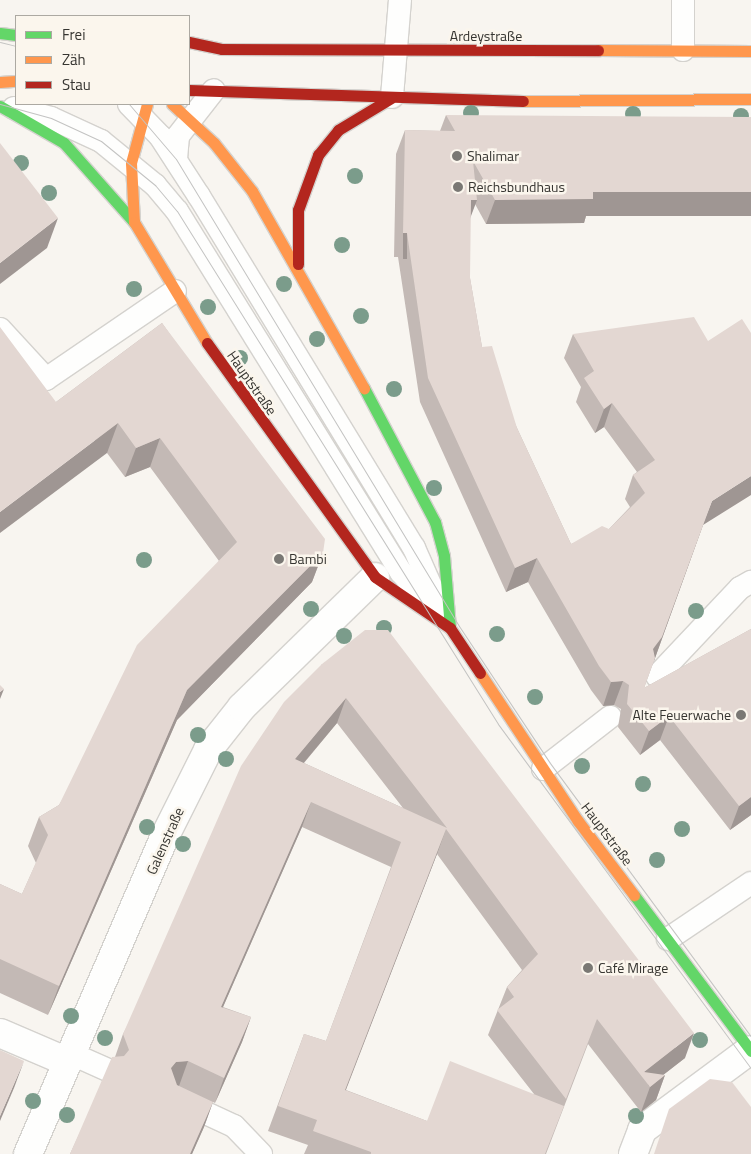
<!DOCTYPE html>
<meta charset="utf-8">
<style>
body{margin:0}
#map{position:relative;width:751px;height:1154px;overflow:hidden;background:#f8f5f0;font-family:"Titillium Web",sans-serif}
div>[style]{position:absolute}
.roads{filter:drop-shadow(1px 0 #d4d2ce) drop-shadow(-1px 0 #d4d2ce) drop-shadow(0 1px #d4d2ce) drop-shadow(0 -1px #d4d2ce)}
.lane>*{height:22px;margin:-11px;padding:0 11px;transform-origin:11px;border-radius:11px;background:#fefefd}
.street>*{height:28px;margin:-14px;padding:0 14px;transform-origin:14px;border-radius:14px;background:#fefefd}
.fast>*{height:11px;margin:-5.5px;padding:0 5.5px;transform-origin:5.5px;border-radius:5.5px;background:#63d668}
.slow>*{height:11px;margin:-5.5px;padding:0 5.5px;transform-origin:5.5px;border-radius:5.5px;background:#ff974d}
.jam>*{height:11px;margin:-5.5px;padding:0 5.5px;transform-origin:5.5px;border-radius:5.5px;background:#b3261e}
.tram>*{height:1px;margin:-0.5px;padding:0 0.5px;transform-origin:0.5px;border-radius:0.5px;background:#c3c3c2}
.trees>*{width:16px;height:16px;margin:-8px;border-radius:50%;background:#7b9c8b}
.wall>*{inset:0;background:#c3b9b5}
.shaded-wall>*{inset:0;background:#9f9693;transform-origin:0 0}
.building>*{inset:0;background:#e3d7d2}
.dots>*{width:14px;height:14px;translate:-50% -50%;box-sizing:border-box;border:2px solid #fbf6ed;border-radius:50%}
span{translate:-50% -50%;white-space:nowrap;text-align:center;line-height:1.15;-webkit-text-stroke:5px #fbf6ed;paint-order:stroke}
.street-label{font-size:14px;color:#363531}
.poi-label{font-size:14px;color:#363531}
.left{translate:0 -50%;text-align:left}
.right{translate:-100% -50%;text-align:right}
.legend{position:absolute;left:15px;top:15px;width:175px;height:90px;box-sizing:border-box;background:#fbf6ed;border:1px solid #aca9a2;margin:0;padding:6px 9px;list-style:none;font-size:15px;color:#363531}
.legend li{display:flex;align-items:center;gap:10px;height:25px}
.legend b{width:25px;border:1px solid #aca9a2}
</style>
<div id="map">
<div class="roads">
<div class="lane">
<i style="left:683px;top:0;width:50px;rotate:90deg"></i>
<i style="left:392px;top:97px;width:97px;rotate:-85.3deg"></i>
<i style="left:129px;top:104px;width:45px;rotate:45.9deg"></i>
<i style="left:160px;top:136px;width:72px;rotate:57deg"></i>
<i style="left:199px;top:196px;width:412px;rotate:58.6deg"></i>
<i style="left:414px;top:548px;width:64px;rotate:66.2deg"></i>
<i style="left:14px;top:108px;width:38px;rotate:15deg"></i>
<i style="left:51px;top:118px;width:55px;rotate:24.7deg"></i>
<i style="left:101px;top:141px;width:70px;rotate:39.2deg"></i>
<i style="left:155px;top:185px;width:34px;rotate:50deg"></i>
<i style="left:177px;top:211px;width:425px;rotate:58.2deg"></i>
<i style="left:401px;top:572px;width:50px;rotate:49deg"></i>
<i style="left:176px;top:159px;width:23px;rotate:-85deg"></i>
<i style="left:178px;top:136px;width:58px;rotate:-52deg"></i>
<i style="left:0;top:329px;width:68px;rotate:47.4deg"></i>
<i style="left:46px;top:379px;width:156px;rotate:-34.3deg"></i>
<i style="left:657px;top:676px;width:121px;rotate:-46.7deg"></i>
<i style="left:740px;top:588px;width:13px;rotate:-29deg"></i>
<i style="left:543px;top:769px;width:85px;rotate:-37.8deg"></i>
<i style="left:668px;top:939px;width:100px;rotate:-34deg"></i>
<i style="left:72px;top:1054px;width:39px;rotate:24deg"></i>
<i style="left:182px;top:1102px;width:57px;rotate:24.8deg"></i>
<i style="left:234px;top:1126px;width:39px;rotate:46deg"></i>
</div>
<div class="street">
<i style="left:0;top:1033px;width:74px;rotate:23.1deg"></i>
<i style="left:28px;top:1154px;width:348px;rotate:-66.7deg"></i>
<i style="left:166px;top:834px;width:94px;rotate:-63.4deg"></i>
<i style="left:208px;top:750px;width:55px;rotate:-51.7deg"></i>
<i style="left:242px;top:707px;width:186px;rotate:-44.3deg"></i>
<i style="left:633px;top:1154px;width:26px;rotate:-69deg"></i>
<i style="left:642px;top:1130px;width:134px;rotate:-36.5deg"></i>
</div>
<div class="fast">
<i style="left:0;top:33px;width:16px;rotate:7deg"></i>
<i style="left:0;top:106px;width:74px;rotate:30deg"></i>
<i style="left:64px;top:143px;width:106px;rotate:48.5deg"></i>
<i style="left:364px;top:388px;width:152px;rotate:62.1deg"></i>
<i style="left:435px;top:522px;width:35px;rotate:75deg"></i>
<i style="left:444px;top:556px;width:72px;rotate:85.2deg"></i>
<i style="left:634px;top:895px;width:195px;rotate:53.1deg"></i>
</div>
<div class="slow">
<i style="left:598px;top:50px;width:153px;rotate:0.4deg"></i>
<i style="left:0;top:82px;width:16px;rotate:-4deg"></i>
<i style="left:523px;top:101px;width:228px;rotate:-0.5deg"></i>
<i style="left:147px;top:104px;width:61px;rotate:105.2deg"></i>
<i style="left:131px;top:163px;width:59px;rotate:87.1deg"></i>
<i style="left:134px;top:222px;width:141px;rotate:58.9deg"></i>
<i style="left:172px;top:104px;width:57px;rotate:42.9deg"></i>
<i style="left:214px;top:143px;width:61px;rotate:51.6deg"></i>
<i style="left:252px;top:191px;width:227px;rotate:60.4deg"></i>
<i style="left:480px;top:673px;width:178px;rotate:56.5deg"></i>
<i style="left:578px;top:821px;width:93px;rotate:52.9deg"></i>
</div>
<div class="jam">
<i style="left:189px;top:42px;width:34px;rotate:12deg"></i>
<i style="left:222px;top:49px;width:376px;rotate:0.2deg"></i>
<i style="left:189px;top:90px;width:334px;rotate:1.9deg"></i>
<i style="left:298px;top:264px;width:54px;rotate:-90deg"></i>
<i style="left:298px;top:210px;width:59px;rotate:-70deg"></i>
<i style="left:318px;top:155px;width:32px;rotate:-51deg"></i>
<i style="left:338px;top:130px;width:62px;rotate:-31.1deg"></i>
<i style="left:207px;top:343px;width:288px;rotate:54.3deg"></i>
<i style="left:375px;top:577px;width:91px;rotate:34.2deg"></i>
<i style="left:450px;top:628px;width:54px;rotate:56.3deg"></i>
</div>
</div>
<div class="tram">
<i style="left:0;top:42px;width:16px;rotate:14deg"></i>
<i style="left:0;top:104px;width:53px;rotate:15.4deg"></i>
<i style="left:51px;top:118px;width:55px;rotate:24.7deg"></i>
<i style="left:101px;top:141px;width:70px;rotate:39.2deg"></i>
<i style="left:155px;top:185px;width:34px;rotate:50deg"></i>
<i style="left:177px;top:211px;width:605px;rotate:57.96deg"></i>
<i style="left:498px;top:724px;width:428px;rotate:53.7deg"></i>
<i style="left:129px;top:104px;width:72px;rotate:49.5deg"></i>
<i style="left:176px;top:159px;width:546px;rotate:58.78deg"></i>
<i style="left:459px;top:626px;width:164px;rotate:56.4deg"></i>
<i style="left:550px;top:763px;width:340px;rotate:53.7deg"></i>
</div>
<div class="trees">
<i style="left:471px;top:113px"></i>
<i style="left:633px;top:114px"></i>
<i style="left:741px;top:116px"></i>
<i style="left:21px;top:163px"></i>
<i style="left:355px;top:176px"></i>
<i style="left:49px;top:193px"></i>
<i style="left:342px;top:245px"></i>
<i style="left:284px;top:284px"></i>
<i style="left:134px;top:289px"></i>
<i style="left:208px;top:307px"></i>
<i style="left:361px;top:316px"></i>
<i style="left:317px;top:339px"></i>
<i style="left:240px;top:358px"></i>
<i style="left:394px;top:389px"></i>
<i style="left:434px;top:488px"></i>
<i style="left:144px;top:560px"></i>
<i style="left:311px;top:609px"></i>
<i style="left:696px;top:611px"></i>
<i style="left:384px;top:628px"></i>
<i style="left:497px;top:634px"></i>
<i style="left:344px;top:636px"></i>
<i style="left:535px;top:697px"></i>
<i style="left:198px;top:735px"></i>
<i style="left:226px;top:759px"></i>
<i style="left:582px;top:766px"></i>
<i style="left:643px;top:784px"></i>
<i style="left:147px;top:827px"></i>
<i style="left:682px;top:829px"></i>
<i style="left:183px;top:844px"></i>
<i style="left:657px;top:860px"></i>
<i style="left:71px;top:1016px"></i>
<i style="left:105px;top:1038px"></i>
<i style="left:700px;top:1040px"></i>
<i style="left:33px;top:1101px"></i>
<i style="left:67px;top:1115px"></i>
<i style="left:636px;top:1116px"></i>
</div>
<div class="wall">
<i style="clip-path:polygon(446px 115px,586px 216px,584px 223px,486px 224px,475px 204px,470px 217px,470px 278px,482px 347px,517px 428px,571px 544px,609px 529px,630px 507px,625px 499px,633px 475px,637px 472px,604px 427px,595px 433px,576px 402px,581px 387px,564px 358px,573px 334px,703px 525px,655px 658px,644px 688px,751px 629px,751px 815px,730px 830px,660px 740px,640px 755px,618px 727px,621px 709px,614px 705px,603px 706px,591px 690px,528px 582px,506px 592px,420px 402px,398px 257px,394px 257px,396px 154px,405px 130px,440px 131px)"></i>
<i style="clip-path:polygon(162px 323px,323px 553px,312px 582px,177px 720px,48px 1015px,0 993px,0 884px,22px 894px,36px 863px,28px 846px,39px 817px,59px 805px,219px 561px,150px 467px,125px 477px,107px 453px,56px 402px)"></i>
<i style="clip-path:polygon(evenodd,322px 664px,685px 1058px,663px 1075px,665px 1075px,656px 1100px,641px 1112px,588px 1044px,546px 1154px,304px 1154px,308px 1145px,268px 1131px,304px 1034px,326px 1041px,391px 867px,302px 827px,223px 1007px,251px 1017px,242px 1042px,215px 1103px,213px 1102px,204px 1127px,192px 1154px,70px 1154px,115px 1057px,123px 1034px,322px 664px,337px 723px,403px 808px,304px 763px,337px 723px,322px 664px,437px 854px,522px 970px,507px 987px,488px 1035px,534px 1094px,427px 1121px,346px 1090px,437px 854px)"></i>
</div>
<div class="shaded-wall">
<i style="clip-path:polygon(593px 192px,751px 192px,751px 216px,586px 216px,584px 223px,486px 224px,495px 200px)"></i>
<i style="clip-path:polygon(471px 200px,477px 200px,468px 224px)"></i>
<i style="clip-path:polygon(58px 218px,47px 248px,0 284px,0 263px)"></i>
<i style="left:403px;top:233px;width:4px;height:26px"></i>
<i style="clip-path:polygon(612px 403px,604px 427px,595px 433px,604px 409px)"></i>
<i style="clip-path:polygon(118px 423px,107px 453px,0 533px,0 512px)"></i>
<i style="clip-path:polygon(160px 438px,150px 467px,125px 477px,136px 448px)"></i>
<i style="clip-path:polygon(751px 476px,751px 495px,703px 525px,654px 661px,653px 649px,712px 501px)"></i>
<i style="clip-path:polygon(323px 553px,312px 582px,177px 720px,48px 1015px,59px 986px,187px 690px)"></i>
<i style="clip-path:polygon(537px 558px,528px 582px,506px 592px,515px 568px)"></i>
<i style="clip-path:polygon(623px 681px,614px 705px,603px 706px,611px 682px)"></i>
<i style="clip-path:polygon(4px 689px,0 699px,0 692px)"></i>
<i style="clip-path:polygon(346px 698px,337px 723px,286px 784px,295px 759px)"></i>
<i style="clip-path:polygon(669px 716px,660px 740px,640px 755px,649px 731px)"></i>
<i style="clip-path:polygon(751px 797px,751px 815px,730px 830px,739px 806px)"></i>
<i style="clip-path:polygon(311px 802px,302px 827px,212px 1032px,221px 1007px)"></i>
<i style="clip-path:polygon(446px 829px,437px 854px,336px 1115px,345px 1090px)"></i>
<i style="clip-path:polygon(251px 1017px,242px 1042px,215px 1103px,224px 1078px)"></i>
<i style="clip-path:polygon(694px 1033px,685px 1058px,649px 1086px,644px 1072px)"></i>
<i style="clip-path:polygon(24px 1061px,14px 1088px,0 1121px,0 1116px)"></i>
<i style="clip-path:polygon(188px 1061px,179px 1086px,167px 1087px,171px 1068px,176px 1062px)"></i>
<i style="clip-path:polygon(665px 1075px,656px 1100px,641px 1112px,650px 1087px)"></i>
<i style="clip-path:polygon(213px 1102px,204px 1127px,192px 1154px,190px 1154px)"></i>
</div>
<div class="building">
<i style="clip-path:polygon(446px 115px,751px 117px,751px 192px,593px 192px,593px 199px,495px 200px,473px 161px,477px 200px,471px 200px,470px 278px,482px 347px,492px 346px,517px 428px,571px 544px,602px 526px,609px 529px,645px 493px,633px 475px,655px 460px,612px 403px,604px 409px,584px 378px,594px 371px,573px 334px,694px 317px,708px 341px,742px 319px,751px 333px,751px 476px,712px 501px,662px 637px,653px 649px,655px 658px,644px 688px,751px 629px,751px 797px,739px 806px,669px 716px,649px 731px,627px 704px,629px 685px,623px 681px,611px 682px,599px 666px,537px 558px,515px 568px,428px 378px,407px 233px,403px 233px,405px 130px,455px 131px)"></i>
<i style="clip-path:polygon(0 143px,58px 218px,0 263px)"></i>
<i style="clip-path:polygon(162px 323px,325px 539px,323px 553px,187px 690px,59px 986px,0 959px,0 884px,22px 894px,48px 835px,39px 817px,59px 805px,137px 645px,237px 542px,160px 438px,136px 448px,118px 423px,0 512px,0 327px,56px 402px)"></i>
<i style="clip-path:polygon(evenodd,365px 630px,388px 630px,694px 1033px,644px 1072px,665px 1075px,650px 1087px,597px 1019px,566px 1099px,497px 1010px,514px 997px,507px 987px,538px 954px,446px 829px,345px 1090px,427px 1121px,450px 1061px,564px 1106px,545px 1154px,371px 1154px,371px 1152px,313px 1131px,317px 1120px,278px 1106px,304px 1034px,326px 1041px,401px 842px,311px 802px,221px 1007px,251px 1017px,224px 1078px,188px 1061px,176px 1062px,171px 1068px,177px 1085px,213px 1102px,190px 1154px,70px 1154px,112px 1057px,124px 1056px,129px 1050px,123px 1034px,241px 766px,284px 702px,322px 664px,365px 630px,346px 698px,447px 828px,295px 759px,346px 698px)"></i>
<i style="clip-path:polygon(0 685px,4px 689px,0 692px)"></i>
<i style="clip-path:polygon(0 1050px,24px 1061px,0 1116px)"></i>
<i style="clip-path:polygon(710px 1079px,732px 1082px,751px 1107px,751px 1154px,654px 1154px,669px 1109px)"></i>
</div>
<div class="dots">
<i style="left:457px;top:156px;background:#7a7874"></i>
<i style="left:458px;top:187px;background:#7a7874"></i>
<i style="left:279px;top:559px;background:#7a7874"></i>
<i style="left:741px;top:715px;background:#7a7874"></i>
<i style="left:588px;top:968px;background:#7a7874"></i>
</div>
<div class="street-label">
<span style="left:486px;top:36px">Ardeystraße</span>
<span style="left:252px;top:383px;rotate:55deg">Hauptstraße</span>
<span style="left:607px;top:834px;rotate:53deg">Hauptstraße</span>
<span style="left:165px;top:841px;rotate:-66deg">Galenstraße</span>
</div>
<div class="poi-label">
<span class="left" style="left:467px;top:156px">Shalimar</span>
<span class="left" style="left:468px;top:187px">Reichsbundhaus</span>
<span class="left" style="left:289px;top:559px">Bambi</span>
<span class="right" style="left:731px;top:715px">Alte Feuerwache</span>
<span class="left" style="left:598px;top:968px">Café Mirage</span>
</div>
<ul class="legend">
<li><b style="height:6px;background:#63d668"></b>Frei</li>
<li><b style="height:6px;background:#ff974d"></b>Zäh</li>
<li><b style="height:6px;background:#b3261e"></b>Stau</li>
</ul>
</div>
